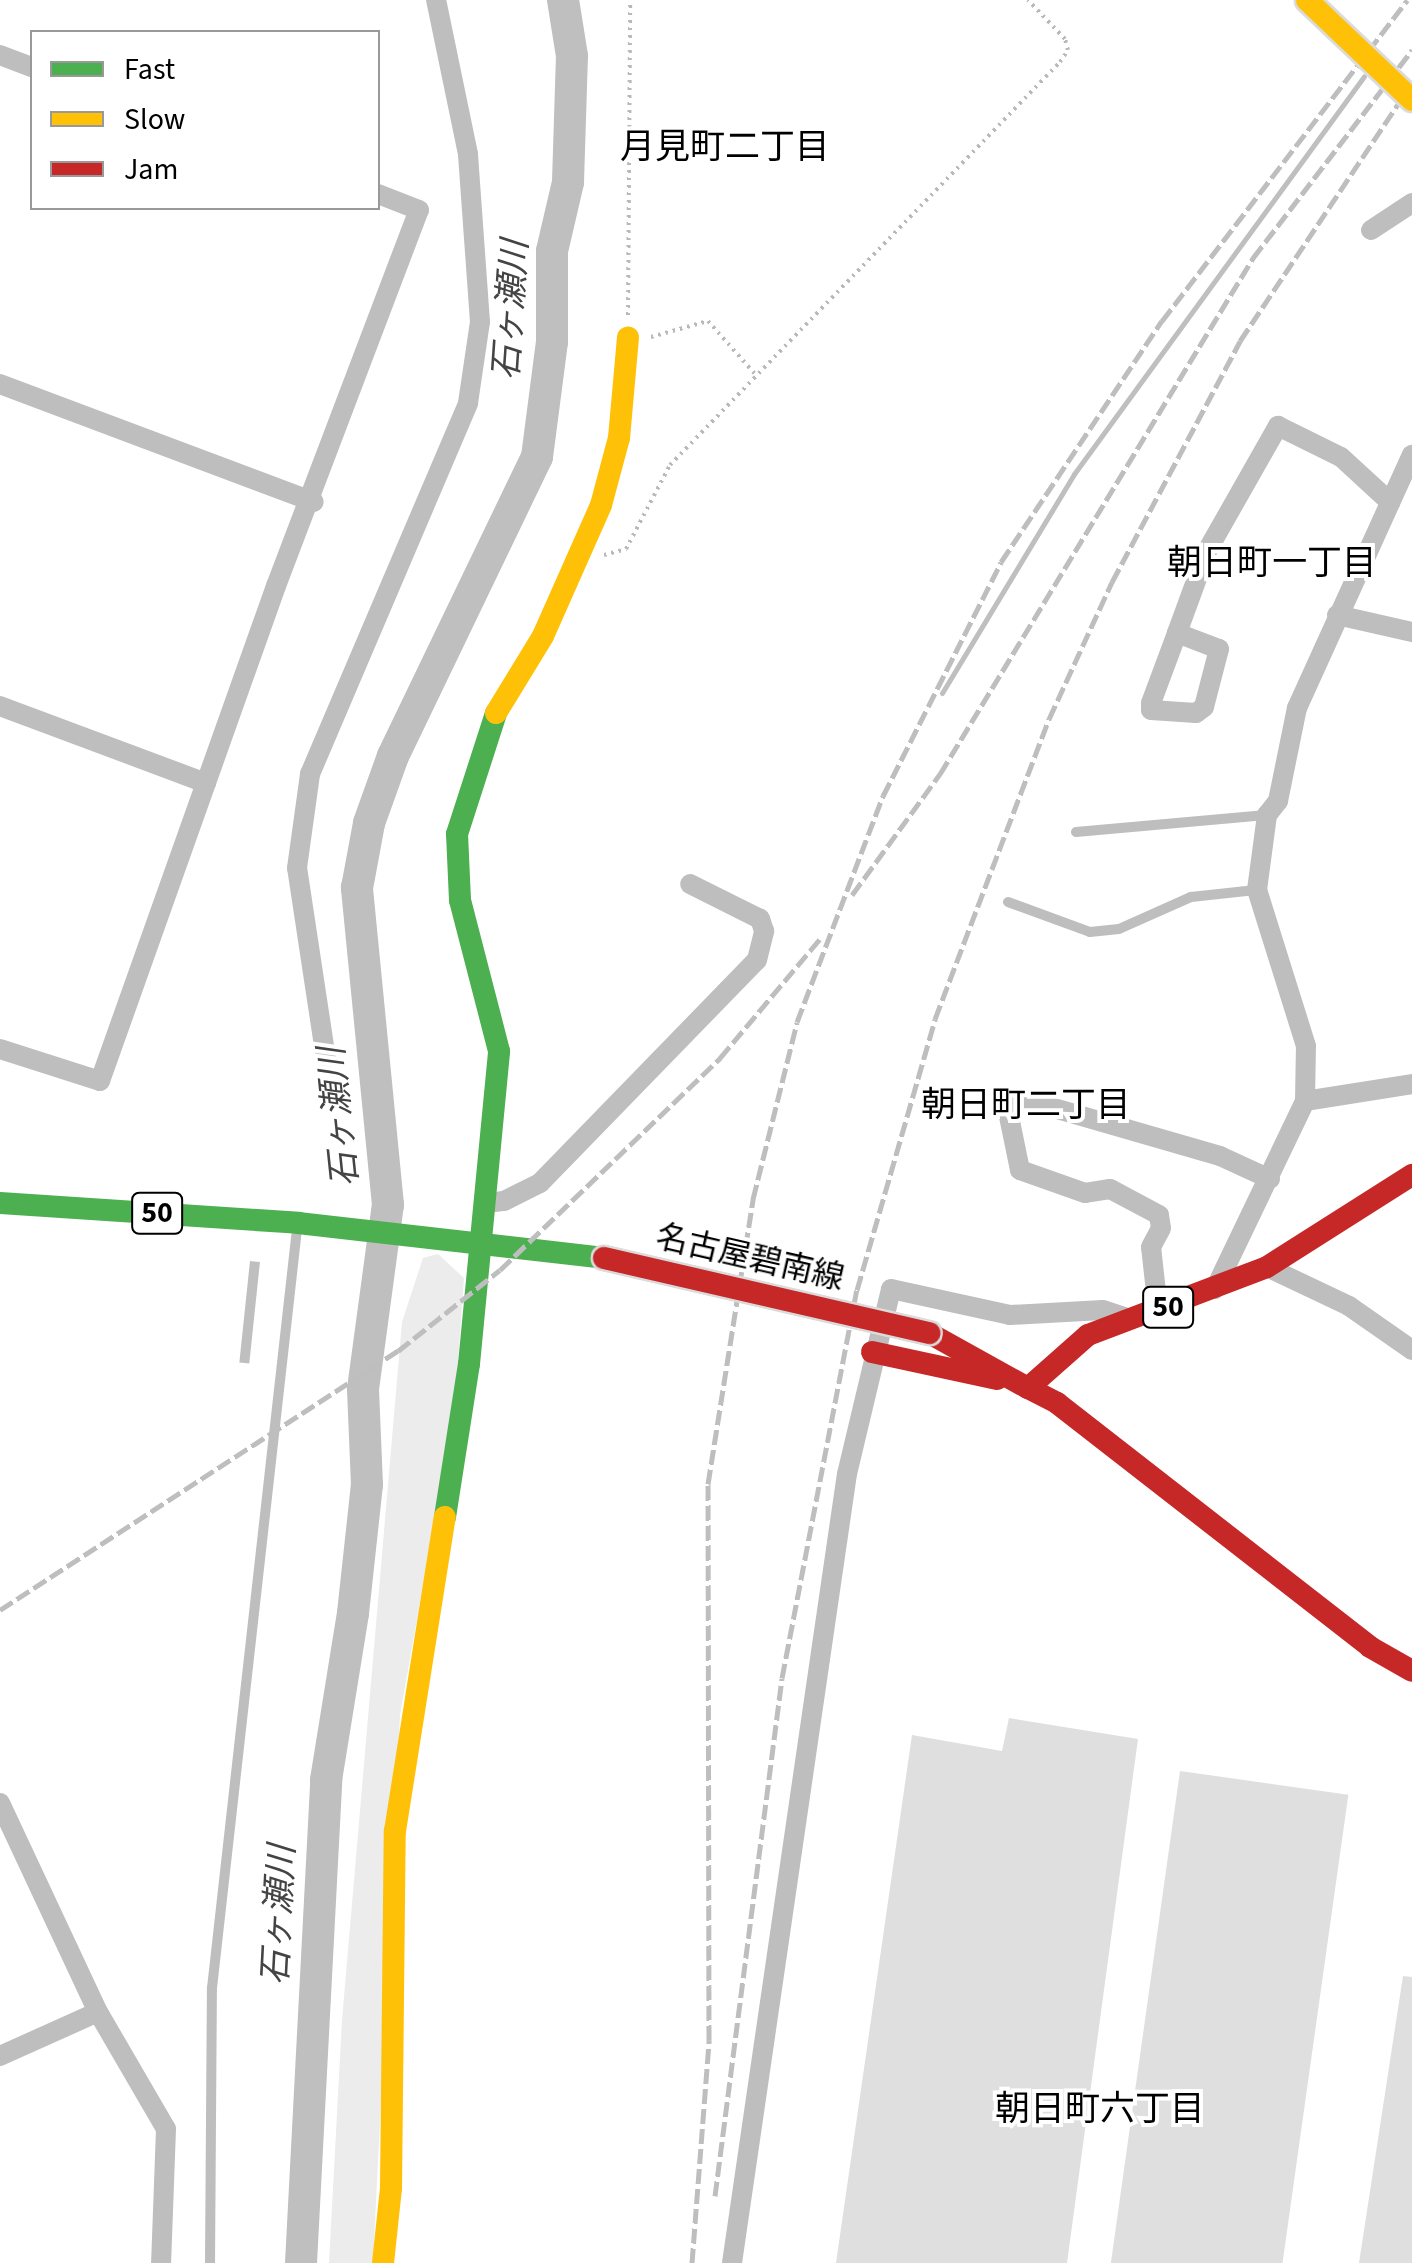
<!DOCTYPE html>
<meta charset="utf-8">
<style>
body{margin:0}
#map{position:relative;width:1412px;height:2263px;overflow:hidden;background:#fff;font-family:"Source Sans 3","Noto Sans JP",sans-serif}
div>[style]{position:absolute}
.green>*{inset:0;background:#ececec}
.water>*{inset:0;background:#bfbfbf;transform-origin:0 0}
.stream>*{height:5px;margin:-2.5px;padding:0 2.5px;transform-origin:2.5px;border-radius:2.5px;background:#bfbfbf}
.river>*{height:32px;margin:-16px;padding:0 16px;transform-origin:16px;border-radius:16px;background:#bfbfbf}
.building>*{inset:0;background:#dfdfdf;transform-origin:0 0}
.path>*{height:4px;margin-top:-2px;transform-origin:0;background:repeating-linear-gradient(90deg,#b9b9b9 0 2.5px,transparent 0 7.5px)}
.lane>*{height:10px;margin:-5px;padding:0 5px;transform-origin:5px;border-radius:5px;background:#bebebe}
.street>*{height:20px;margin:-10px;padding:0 10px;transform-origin:10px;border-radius:10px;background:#bebebe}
.fast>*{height:22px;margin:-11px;padding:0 11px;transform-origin:11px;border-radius:11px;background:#4caf50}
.slow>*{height:22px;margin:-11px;padding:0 11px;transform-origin:11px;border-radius:11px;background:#ffc107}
.jam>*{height:22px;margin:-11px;padding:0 11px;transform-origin:11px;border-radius:11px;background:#c62828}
.rail>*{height:5px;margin-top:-2.5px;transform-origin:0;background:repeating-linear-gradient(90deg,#bebebe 0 15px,transparent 0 20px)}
.bridges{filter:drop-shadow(2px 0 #dbdbdb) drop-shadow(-2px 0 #dbdbdb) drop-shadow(0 2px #dbdbdb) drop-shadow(0 -2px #dbdbdb)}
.slow-bridge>*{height:22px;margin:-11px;padding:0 11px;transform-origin:11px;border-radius:11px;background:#ffc107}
.jam-bridge>*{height:22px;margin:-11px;padding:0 11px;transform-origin:11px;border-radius:11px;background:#c62828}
span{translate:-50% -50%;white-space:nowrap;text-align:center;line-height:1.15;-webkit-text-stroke:8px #fff;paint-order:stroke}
.shield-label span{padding:2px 8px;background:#fff;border:2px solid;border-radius:8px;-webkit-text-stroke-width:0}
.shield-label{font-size:30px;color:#000;font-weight:700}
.street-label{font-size:32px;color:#000}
.neighbourhood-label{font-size:35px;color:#000}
.water-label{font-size:35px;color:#444;font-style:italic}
.legend{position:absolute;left:30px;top:30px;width:350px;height:180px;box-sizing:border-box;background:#fff;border:2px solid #999;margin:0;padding:12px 18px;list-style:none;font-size:30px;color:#000}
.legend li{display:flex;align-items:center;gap:20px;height:50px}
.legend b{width:50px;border:2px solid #999}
</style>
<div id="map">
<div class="green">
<i style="clip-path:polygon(438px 1254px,464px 1278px,455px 1405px,400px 1715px,373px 2263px,329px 2263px,342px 2020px,402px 1322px,423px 1258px)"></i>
</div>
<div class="water">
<i style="left:250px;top:1261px;width:10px;height:102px;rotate:6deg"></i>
</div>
<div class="stream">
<i style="left:942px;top:693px;width:256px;rotate:-58.9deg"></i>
<i style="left:1074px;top:474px;width:492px;rotate:-53.9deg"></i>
</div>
<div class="river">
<i style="left:301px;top:2263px;width:484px;rotate:-87deg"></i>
<i style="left:326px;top:1780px;width:169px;rotate:-80.8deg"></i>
<i style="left:353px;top:1613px;width:129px;rotate:-83.8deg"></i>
<i style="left:367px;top:1485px;width:96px;rotate:-92.4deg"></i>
<i style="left:363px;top:1389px;width:186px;rotate:-82.3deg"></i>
<i style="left:388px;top:1205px;width:319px;rotate:-95.6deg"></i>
<i style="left:357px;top:888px;width:66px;rotate:-79.5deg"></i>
<i style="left:369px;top:823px;width:71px;rotate:-70.3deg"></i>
<i style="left:393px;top:756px;width:332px;rotate:-64.3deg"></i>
<i style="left:537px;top:457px;width:116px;rotate:-82.6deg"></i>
<i style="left:552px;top:342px;width:91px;rotate:-90deg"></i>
<i style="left:552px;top:251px;width:71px;rotate:-76.9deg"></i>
<i style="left:568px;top:182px;width:126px;rotate:-88.2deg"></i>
<i style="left:572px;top:56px;width:57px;rotate:-99.1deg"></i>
</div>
<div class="building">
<i style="clip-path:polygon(1009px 1718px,1138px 1739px,1067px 2263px,836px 2263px,912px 1735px,1002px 1751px)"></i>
<i style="left:1180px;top:1771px;width:170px;height:497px;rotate:8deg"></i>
<i style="clip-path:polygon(1403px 1976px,1412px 1977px,1412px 2263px,1359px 2263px)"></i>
</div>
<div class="path">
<i style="left:628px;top:315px;width:315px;rotate:-89.6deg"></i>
<i style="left:651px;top:337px;width:59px;rotate:-15.7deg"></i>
<i style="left:708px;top:321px;width:71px;rotate:48.4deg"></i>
<i style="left:604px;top:555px;width:23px;rotate:-15deg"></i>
<i style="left:626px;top:549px;width:95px;rotate:-62.4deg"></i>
<i style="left:670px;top:465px;width:561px;rotate:-45.94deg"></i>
<i style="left:1060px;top:62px;width:14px;rotate:-56deg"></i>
<i style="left:1068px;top:50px;width:11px;rotate:-105deg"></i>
<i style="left:1065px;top:39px;width:54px;rotate:-133.5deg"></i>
</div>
<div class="lane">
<i style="left:1076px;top:832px;width:191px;rotate:-5.1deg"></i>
<i style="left:1008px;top:902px;width:87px;rotate:20.1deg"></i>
<i style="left:1090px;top:932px;width:29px;rotate:-6deg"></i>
<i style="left:1119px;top:929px;width:79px;rotate:-24deg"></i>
<i style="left:1191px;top:897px;width:65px;rotate:-6.1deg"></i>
<i style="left:210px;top:2263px;width:275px;rotate:-89.6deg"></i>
<i style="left:212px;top:1988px;width:764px;rotate:-83.61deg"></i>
</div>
<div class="street">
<i style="left:0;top:55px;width:34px;rotate:21deg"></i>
<i style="left:1371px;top:230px;width:49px;rotate:-33.4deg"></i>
<i style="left:0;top:384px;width:335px;rotate:20.6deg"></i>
<i style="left:1337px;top:615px;width:77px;rotate:12.8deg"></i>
<i style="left:1177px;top:633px;width:45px;rotate:20.9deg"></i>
<i style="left:1219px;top:649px;width:60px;rotate:104.5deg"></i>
<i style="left:1204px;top:707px;width:10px;rotate:143deg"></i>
<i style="left:1196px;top:713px;width:45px;rotate:-176.2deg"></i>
<i style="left:1151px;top:710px;width:7px;rotate:-90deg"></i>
<i style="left:1151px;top:703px;width:75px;rotate:-69.6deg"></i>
<i style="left:1177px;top:633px;width:87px;rotate:-69.9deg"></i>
<i style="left:1207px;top:551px;width:144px;rotate:-60.4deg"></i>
<i style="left:1278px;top:426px;width:70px;rotate:26.2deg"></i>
<i style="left:1341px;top:457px;width:67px;rotate:42.6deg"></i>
<i style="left:0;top:706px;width:220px;rotate:20.5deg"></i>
<i style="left:0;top:1049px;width:105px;rotate:17.7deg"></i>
<i style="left:100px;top:1081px;width:525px;rotate:-70.43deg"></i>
<i style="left:276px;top:586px;width:402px;rotate:-69.2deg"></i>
<i style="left:419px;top:210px;width:44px;rotate:-158.7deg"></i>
<i style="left:326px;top:1059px;width:193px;rotate:-98.6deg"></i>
<i style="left:297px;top:868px;width:95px;rotate:-82.1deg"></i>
<i style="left:310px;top:774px;width:403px;rotate:-66.9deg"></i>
<i style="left:468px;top:403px;width:82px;rotate:-81.6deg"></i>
<i style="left:480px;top:322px;width:168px;rotate:-94.1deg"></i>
<i style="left:468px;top:154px;width:157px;rotate:-101.7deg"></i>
<i style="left:1305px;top:1101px;width:108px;rotate:-9deg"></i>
<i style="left:487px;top:1203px;width:17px;rotate:-7deg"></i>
<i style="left:504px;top:1201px;width:40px;rotate:-26.6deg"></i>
<i style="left:540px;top:1183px;width:311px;rotate:-45.8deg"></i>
<i style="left:757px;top:960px;width:30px;rotate:-76deg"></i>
<i style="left:764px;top:931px;width:13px;rotate:-108deg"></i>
<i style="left:760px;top:919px;width:78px;rotate:-153.4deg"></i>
<i style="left:1267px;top:1267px;width:91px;rotate:25.4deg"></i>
<i style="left:1349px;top:1306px;width:77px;rotate:34.9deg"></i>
<i style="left:1215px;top:1289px;width:208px;rotate:-64.4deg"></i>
<i style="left:1305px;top:1101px;width:55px;rotate:-89deg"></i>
<i style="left:1306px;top:1046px;width:164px;rotate:-107.4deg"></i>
<i style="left:1257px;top:890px;width:76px;rotate:-82.4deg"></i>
<i style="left:1267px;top:815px;width:18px;rotate:-52deg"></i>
<i style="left:1278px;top:801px;width:95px;rotate:-78.5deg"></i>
<i style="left:1297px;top:708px;width:278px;rotate:-65.6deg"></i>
<i style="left:1158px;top:1310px;width:63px;rotate:-96.3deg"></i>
<i style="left:1151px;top:1247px;width:21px;rotate:-62deg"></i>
<i style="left:1161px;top:1228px;width:13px;rotate:-99deg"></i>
<i style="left:1159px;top:1215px;width:55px;rotate:-152deg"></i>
<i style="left:1110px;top:1189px;width:25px;rotate:171deg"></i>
<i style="left:1085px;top:1193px;width:69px;rotate:-160.5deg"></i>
<i style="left:1020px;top:1170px;width:69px;rotate:-101.6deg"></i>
<i style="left:1006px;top:1102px;width:11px;rotate:-27deg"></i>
<i style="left:1016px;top:1097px;width:212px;rotate:16.1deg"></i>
<i style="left:1220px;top:1156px;width:55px;rotate:24.7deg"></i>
<i style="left:0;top:1803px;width:231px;rotate:64.9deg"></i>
<i style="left:98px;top:2012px;width:135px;rotate:59.8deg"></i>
<i style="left:166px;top:2129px;width:134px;rotate:92.1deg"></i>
<i style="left:0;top:2056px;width:107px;rotate:-24.2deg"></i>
<i style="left:732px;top:2263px;width:797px;rotate:-81.71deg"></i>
<i style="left:847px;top:1474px;width:190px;rotate:-76.6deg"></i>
<i style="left:891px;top:1289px;width:122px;rotate:12.3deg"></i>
<i style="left:1010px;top:1315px;width:93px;rotate:-3.1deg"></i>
<i style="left:1103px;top:1310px;width:28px;rotate:18deg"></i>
</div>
<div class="fast">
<i style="left:0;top:1203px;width:299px;rotate:3.8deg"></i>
<i style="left:298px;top:1223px;width:308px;rotate:6.5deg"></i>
<i style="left:445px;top:1517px;width:155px;rotate:-81.1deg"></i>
<i style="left:469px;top:1364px;width:314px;rotate:-84.5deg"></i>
<i style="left:499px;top:1051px;width:156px;rotate:-104.5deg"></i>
<i style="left:460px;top:900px;width:66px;rotate:-92.6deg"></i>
<i style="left:457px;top:834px;width:127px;rotate:-72.1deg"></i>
</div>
<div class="slow">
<i style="left:496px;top:713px;width:90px;rotate:-58.6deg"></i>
<i style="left:543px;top:636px;width:143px;rotate:-66.1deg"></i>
<i style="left:601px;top:505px;width:69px;rotate:-75deg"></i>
<i style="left:619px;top:438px;width:101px;rotate:-84.9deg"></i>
<i style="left:383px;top:2263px;width:75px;rotate:-83.9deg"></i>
<i style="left:391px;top:2188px;width:357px;rotate:-89.4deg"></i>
<i style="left:395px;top:1831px;width:318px;rotate:-81deg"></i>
</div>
<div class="jam">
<i style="left:929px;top:1333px;width:113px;rotate:29.1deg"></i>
<i style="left:1028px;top:1388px;width:80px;rotate:-41.5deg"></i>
<i style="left:1088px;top:1335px;width:191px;rotate:-20.8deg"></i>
<i style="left:1267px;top:1267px;width:172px;rotate:-32.4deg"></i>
<i style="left:872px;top:1352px;width:128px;rotate:12.2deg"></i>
<i style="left:1028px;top:1388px;width:33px;rotate:27deg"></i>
<i style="left:1057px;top:1403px;width:397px;rotate:37.9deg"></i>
<i style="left:1370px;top:1647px;width:48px;rotate:29.7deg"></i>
</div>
<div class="rail">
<i style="left:852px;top:895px;width:150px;rotate:-54deg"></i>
<i style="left:940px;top:774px;width:604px;rotate:-58.76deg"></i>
<i style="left:1253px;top:258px;width:262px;rotate:-52.6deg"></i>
<i style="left:0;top:1610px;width:475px;rotate:-33.1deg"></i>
<i style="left:398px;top:1351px;width:130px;rotate:-38.5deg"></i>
<i style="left:500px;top:1270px;width:306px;rotate:-43.9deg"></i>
<i style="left:720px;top:1058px;width:155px;rotate:-50deg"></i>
<i style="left:715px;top:2196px;width:522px;rotate:-82.63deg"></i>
<i style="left:782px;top:1678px;width:395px;rotate:-79.1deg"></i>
<i style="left:857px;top:1290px;width:282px;rotate:-73.9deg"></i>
<i style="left:935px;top:1019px;width:321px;rotate:-69.2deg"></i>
<i style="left:1049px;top:719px;width:151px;rotate:-65.3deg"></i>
<i style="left:1112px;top:582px;width:273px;rotate:-62deg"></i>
<i style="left:1240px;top:341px;width:310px;rotate:-56.3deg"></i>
<i style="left:692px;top:2263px;width:224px;rotate:-85.6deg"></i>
<i style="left:709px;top:2040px;width:556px;rotate:-90.1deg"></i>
<i style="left:708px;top:1484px;width:289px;rotate:-81deg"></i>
<i style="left:753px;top:1199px;width:182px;rotate:-76deg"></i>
<i style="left:797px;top:1022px;width:242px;rotate:-69.2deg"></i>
<i style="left:883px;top:796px;width:262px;rotate:-63.2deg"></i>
<i style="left:1001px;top:562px;width:290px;rotate:-56.3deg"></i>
<i style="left:1162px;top:321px;width:404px;rotate:-52.6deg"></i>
</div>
<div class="bridges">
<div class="slow-bridge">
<i style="left:1307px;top:0;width:145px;rotate:43.6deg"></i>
</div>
<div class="jam-bridge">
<i style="left:604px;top:1258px;width:334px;rotate:13deg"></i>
</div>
</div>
<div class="shield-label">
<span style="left:157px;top:1213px">50</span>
<span style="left:1168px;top:1307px">50</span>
</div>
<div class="street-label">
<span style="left:750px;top:1258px;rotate:13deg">名古屋碧南線</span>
</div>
<div class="neighbourhood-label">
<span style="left:725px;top:147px">月見町二丁目</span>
<span style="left:1272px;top:563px">朝日町一丁目</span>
<span style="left:1026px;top:1105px">朝日町二丁目</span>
<span style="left:1100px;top:2109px">朝日町六丁目</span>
</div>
<div class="water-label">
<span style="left:511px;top:310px;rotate:-86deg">石ヶ瀬川</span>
<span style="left:339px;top:1117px;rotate:-96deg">石ヶ瀬川</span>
<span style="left:279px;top:1915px;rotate:-87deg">石ヶ瀬川</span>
</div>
<ul class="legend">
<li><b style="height:12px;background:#4caf50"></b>Fast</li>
<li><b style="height:12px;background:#ffc107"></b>Slow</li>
<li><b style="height:12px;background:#c62828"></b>Jam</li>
</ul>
</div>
